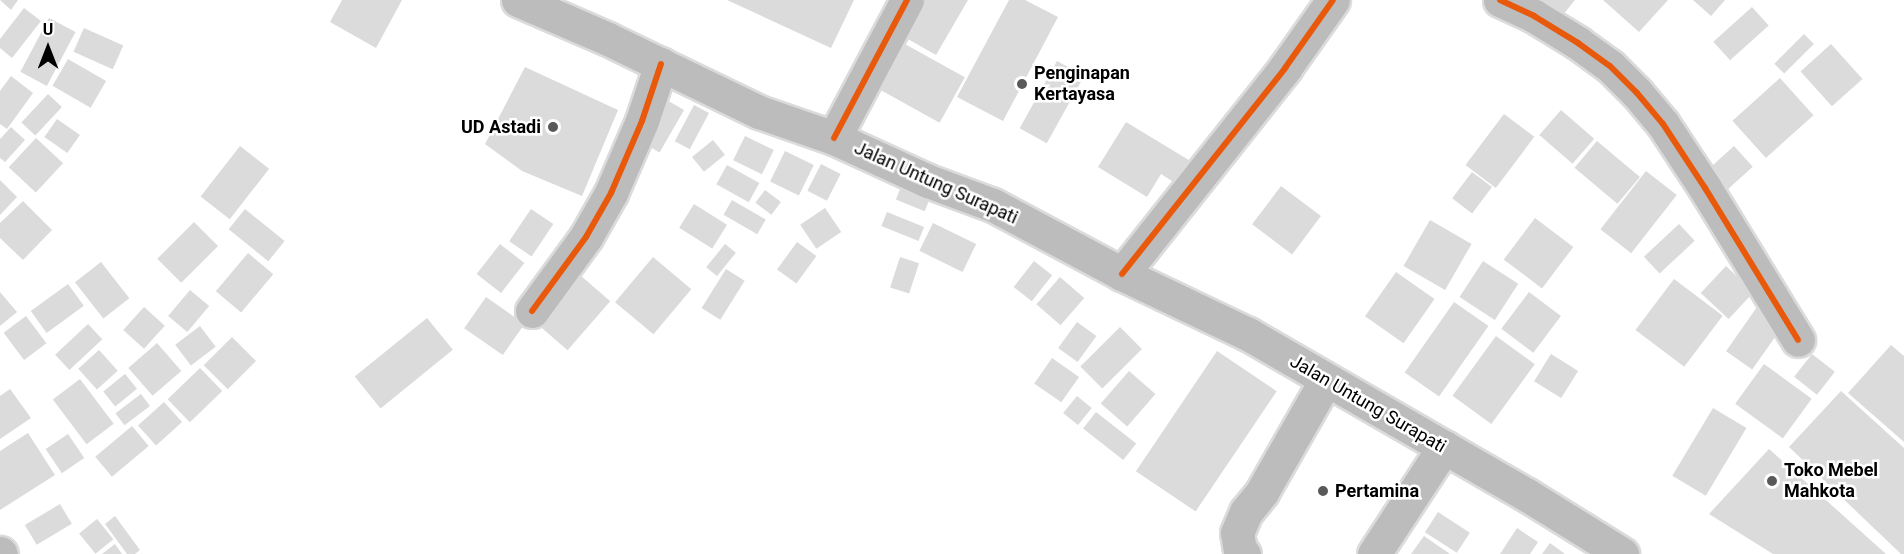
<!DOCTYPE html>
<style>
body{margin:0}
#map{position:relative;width:1904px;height:554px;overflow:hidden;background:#fff;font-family:Roboto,sans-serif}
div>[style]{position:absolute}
.building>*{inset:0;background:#dbdbdb;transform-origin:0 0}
.roads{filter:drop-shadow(2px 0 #dbdbdb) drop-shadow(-2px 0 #dbdbdb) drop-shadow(0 2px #dbdbdb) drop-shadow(0 -2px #dbdbdb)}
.minor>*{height:33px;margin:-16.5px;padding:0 16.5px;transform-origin:16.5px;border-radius:16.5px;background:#bcbcbc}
.highway>*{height:33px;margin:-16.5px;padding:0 16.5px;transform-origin:16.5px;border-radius:16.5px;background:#bcbcbc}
.cycleway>*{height:6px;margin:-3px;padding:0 3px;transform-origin:3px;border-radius:3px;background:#e8590c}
.dots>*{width:16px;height:16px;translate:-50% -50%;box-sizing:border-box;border:3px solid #fff;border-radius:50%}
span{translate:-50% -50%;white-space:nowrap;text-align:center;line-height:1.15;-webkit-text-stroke:5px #fff;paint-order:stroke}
.poi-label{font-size:18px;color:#000;font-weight:700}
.left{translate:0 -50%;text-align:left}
.right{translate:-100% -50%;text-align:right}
.street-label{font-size:18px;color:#000}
.north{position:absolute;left:18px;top:18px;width:60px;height:60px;-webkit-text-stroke:4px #fff;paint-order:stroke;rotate:0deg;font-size:16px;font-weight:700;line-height:24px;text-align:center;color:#000}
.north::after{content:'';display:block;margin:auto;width:21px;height:27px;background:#000;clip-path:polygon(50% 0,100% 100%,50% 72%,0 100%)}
</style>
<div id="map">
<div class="building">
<i style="clip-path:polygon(0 0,18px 0,11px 10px)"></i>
<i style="clip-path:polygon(342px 0,402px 0,376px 48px,330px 22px)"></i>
<i style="clip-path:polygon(727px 0,854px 0,831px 48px)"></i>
<i style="clip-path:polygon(918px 0,968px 0,936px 55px,899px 34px)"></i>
<i style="clip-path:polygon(1009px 0,1025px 0,1058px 17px,1003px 121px,957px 97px)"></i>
<i style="clip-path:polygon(1542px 0,1575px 0,1562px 16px)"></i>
<i style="clip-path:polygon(1603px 0,1668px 0,1639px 32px)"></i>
<i style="clip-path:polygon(1693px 0,1725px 0,1711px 16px)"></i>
<i style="left:1752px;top:7px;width:25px;height:52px;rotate:48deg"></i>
<i style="clip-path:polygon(24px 8px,41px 21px,12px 58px,0 48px,0 39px)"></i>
<i style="left:49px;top:18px;width:30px;height:61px;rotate:28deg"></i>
<i style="left:84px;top:28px;width:43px;height:26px;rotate:24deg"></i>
<i style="left:1804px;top:34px;width:14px;height:42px;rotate:45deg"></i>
<i style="left:894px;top:38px;width:81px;height:52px;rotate:29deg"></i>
<i style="left:1831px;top:44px;width:47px;height:41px;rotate:48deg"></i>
<i style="left:68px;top:59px;width:44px;height:31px;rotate:30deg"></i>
<i style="left:1057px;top:61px;width:31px;height:77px;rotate:29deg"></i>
<i style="clip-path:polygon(525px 67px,618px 110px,582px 196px,522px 171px,485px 144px)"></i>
<i style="clip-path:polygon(11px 76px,33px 93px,7px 129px,0 124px,0 91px)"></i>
<i style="left:1780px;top:78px;width:50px;height:64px;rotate:48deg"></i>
<i style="left:48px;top:94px;width:19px;height:39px;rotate:43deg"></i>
<i style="left:665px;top:99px;width:22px;height:49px;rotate:30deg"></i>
<i style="left:694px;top:105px;width:17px;height:41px;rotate:28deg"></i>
<i style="left:1561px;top:110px;width:44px;height:33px;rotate:41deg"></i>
<i style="left:1504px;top:114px;width:38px;height:64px;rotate:37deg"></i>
<i style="left:57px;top:119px;width:28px;height:22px;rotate:35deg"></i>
<i style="clip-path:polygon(1126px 122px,1197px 165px,1183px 188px,1161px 174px,1147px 197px,1098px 167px)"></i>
<i style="clip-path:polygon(11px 127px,25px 140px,5px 162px,0 158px,0 139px)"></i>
<i style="left:745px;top:136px;width:32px;height:27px;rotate:26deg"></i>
<i style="left:36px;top:138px;width:37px;height:40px;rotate:43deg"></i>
<i style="left:713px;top:140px;width:19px;height:27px;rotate:51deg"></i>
<i style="left:1597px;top:141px;width:56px;height:35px;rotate:40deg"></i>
<i style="left:240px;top:146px;width:37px;height:64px;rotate:38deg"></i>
<i style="left:1734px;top:146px;width:28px;height:38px;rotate:48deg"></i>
<i style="left:785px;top:151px;width:32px;height:34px;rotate:26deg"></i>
<i style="left:821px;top:164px;width:22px;height:30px;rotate:27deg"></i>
<i style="left:727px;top:165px;width:37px;height:22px;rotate:29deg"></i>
<i style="left:1646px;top:171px;width:39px;height:74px;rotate:38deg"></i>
<i style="left:1472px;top:172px;width:25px;height:33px;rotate:37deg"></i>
<i style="clip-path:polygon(0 180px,17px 197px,0 215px)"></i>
<i style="left:903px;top:182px;width:31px;height:19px;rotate:22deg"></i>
<i style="left:1281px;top:186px;width:50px;height:48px;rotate:37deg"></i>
<i style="left:765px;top:190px;width:20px;height:16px;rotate:37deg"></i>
<i style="left:732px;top:200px;width:39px;height:17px;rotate:30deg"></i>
<i style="clip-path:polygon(23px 201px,52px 230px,23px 260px,0 238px,0 223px)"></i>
<i style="left:694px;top:204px;width:39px;height:28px;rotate:32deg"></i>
<i style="left:825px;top:208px;width:29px;height:30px;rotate:56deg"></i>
<i style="left:245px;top:209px;width:51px;height:26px;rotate:39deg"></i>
<i style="left:531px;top:209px;width:27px;height:39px;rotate:34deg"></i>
<i style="left:887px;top:212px;width:40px;height:15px;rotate:22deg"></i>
<i style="left:1535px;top:218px;width:48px;height:52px;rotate:37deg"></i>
<i style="left:1430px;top:220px;width:48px;height:53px;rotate:30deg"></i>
<i style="left:194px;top:222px;width:34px;height:52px;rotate:45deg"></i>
<i style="left:933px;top:223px;width:48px;height:31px;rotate:26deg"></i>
<i style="left:1679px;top:224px;width:23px;height:48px;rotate:47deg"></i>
<i style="left:797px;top:242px;width:24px;height:34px;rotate:36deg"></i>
<i style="left:500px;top:244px;width:31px;height:38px;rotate:38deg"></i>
<i style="left:725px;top:244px;width:14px;height:30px;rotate:39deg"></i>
<i style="left:248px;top:253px;width:33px;height:50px;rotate:40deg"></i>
<i style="left:653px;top:257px;width:50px;height:59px;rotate:40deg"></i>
<i style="left:900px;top:257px;width:20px;height:32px;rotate:18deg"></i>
<i style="left:1034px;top:261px;width:23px;height:33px;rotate:38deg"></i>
<i style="left:1483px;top:261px;width:42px;height:43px;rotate:33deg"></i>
<i style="left:101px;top:262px;width:46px;height:33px;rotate:52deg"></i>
<i style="left:1726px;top:266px;width:38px;height:37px;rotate:43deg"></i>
<i style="left:726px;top:269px;width:22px;height:46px;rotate:32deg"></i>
<i style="left:1396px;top:272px;width:47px;height:54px;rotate:35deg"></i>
<i style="left:580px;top:275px;width:40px;height:65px;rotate:41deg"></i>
<i style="left:1060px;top:277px;width:32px;height:36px;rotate:41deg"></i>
<i style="left:1674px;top:279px;width:61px;height:64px;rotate:37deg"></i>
<i style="left:68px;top:284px;width:27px;height:46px;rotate:54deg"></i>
<i style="left:190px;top:290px;width:25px;height:34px;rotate:40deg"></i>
<i style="clip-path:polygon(0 292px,17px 312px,0 326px)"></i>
<i style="left:1529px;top:292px;width:40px;height:46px;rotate:37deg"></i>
<i style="left:486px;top:297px;width:47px;height:38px;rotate:35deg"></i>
<i style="left:1454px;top:302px;width:42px;height:86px;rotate:35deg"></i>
<i style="left:144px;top:307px;width:28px;height:31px;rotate:42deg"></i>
<i style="left:1757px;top:307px;width:32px;height:54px;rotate:35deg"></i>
<i style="left:26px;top:316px;width:34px;height:28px;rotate:53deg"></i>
<i style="left:427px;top:318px;width:41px;height:93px;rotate:51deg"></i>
<i style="left:1077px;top:322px;width:24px;height:32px;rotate:36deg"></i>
<i style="left:88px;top:324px;width:21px;height:45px;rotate:47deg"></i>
<i style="left:200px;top:326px;width:26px;height:31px;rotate:53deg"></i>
<i style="left:1120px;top:327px;width:31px;height:56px;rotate:45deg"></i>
<i style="left:1496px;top:336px;width:48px;height:74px;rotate:36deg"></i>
<i style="left:232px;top:337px;width:34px;height:40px;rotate:45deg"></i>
<i style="left:157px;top:343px;width:37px;height:38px;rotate:49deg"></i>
<i style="clip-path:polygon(1891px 345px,1904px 356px,1904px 442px,1848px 393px)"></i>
<i style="left:99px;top:350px;width:28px;height:28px;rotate:48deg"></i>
<i style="left:1217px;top:351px;width:72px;height:145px;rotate:34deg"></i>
<i style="left:1551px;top:354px;width:32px;height:32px;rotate:32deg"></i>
<i style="left:1812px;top:354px;width:29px;height:29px;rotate:38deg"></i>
<i style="left:1052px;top:358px;width:33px;height:31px;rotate:35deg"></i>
<i style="left:1764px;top:364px;width:59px;height:49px;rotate:36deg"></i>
<i style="left:200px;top:368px;width:32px;height:45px;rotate:46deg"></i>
<i style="left:1129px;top:371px;width:35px;height:43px;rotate:41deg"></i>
<i style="left:125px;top:374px;width:19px;height:28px;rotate:51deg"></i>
<i style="left:80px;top:379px;width:56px;height:34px;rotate:53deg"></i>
<i style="clip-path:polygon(10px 389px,31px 418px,0 439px,0 396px)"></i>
<i style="clip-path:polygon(1841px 391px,1904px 448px,1904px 554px,1901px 554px,1789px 447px)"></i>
<i style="left:141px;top:394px;width:15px;height:32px;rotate:53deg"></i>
<i style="left:1077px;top:396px;width:19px;height:22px;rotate:39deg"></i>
<i style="left:164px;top:402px;width:27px;height:35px;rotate:48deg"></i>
<i style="left:1713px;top:408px;width:39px;height:79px;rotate:31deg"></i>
<i style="left:1096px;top:412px;width:51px;height:21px;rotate:38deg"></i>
<i style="left:132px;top:426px;width:26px;height:48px;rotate:50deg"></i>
<i style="clip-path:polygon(28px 433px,55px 475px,0 510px,0 451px)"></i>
<i style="left:68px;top:434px;width:29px;height:27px;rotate:56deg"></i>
<i style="clip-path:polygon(1769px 449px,1886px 554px,1773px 554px,1709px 514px)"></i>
<i style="left:60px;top:504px;width:23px;height:41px;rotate:59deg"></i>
<i style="left:1438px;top:512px;width:38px;height:24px;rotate:33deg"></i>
<i style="clip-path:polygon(115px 516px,140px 550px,135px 554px,127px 554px,105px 524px)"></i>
<i style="left:97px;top:519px;width:26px;height:23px;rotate:51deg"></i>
<i style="clip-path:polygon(1517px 528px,1538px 542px,1530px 554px,1500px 554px)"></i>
<i style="clip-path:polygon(1424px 536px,1450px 554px,1411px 554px)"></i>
<i style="clip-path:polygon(1550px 543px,1565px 554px,1542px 554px)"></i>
<i style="clip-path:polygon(115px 544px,122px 554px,102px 554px)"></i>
</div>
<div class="roads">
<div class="minor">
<i style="left:1500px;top:0;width:38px;rotate:25deg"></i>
<i style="left:1534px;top:16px;width:52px;rotate:31.5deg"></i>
<i style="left:1578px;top:43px;width:39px;rotate:36deg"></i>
<i style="left:1610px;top:66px;width:38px;rotate:45deg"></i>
<i style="left:1637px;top:93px;width:40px;rotate:50deg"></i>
<i style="left:1663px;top:124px;width:77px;rotate:56.7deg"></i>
<i style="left:1705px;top:188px;width:178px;rotate:58.5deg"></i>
<i style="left:834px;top:138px;width:156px;rotate:-62.1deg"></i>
<i style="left:1122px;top:274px;width:263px;rotate:-51.6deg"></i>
<i style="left:1285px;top:68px;width:83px;rotate:-54.8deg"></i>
<i style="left:532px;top:311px;width:92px;rotate:-53.9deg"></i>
<i style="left:586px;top:237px;width:51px;rotate:-60.4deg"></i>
<i style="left:611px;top:193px;width:78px;rotate:-66.7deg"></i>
<i style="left:642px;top:121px;width:60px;rotate:-71.6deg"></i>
<i style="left:0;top:553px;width:1px;rotate:45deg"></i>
<i style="left:1244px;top:554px;width:5px;rotate:-143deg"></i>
<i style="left:1240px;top:551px;width:18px;rotate:-99deg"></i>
<i style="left:1237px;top:533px;width:23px;rotate:-67deg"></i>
<i style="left:1246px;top:512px;width:26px;rotate:-51deg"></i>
<i style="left:1262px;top:492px;width:129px;rotate:-60.3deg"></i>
<i style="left:1374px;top:554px;width:128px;rotate:-56.8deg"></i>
</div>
<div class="highway">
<i style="left:518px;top:0;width:98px;rotate:23.4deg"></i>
<i style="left:608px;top:39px;width:168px;rotate:25.8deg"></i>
<i style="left:759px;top:112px;width:79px;rotate:19.1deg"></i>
<i style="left:834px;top:138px;width:103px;rotate:24.6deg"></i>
<i style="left:928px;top:181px;width:69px;rotate:20.3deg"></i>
<i style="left:993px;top:205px;width:146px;rotate:28.1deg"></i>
<i style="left:1122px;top:274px;width:140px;rotate:25.5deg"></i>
<i style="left:1248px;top:334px;width:322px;rotate:30deg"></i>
<i style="left:1527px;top:495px;width:112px;rotate:31.8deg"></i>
</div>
</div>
<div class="cycleway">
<i style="left:1500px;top:0;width:38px;rotate:25deg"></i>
<i style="left:1534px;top:16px;width:52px;rotate:31.5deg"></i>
<i style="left:1578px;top:43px;width:39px;rotate:36deg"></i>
<i style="left:1610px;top:66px;width:38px;rotate:45deg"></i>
<i style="left:1637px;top:93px;width:40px;rotate:50deg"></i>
<i style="left:1663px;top:124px;width:77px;rotate:56.7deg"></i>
<i style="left:1705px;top:188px;width:178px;rotate:58.5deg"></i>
<i style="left:834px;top:138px;width:156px;rotate:-62.1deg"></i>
<i style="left:1122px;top:274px;width:263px;rotate:-51.6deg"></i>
<i style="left:1285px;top:68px;width:83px;rotate:-54.8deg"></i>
<i style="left:532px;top:311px;width:92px;rotate:-53.9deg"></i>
<i style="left:586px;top:237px;width:51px;rotate:-60.4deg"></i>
<i style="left:611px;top:193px;width:78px;rotate:-66.7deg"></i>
<i style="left:642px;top:121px;width:60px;rotate:-71.6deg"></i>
</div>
<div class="dots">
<i style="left:1022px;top:84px;background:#595959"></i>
<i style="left:553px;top:127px;background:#595959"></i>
<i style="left:1772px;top:481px;background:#595959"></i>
<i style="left:1323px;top:491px;background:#595959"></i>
</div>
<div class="poi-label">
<span class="left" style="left:1034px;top:84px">Penginapan<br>Kertayasa</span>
<span class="right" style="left:541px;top:127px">UD Astadi</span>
<span class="left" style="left:1784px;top:481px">Toko Mebel<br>Mahkota</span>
<span class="left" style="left:1335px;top:491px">Pertamina</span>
</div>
<div class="street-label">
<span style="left:936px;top:183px;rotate:24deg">Jalan Untung Surapati</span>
<span style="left:1368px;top:404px;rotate:30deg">Jalan Untung Surapati</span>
</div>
<div class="north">U</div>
</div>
